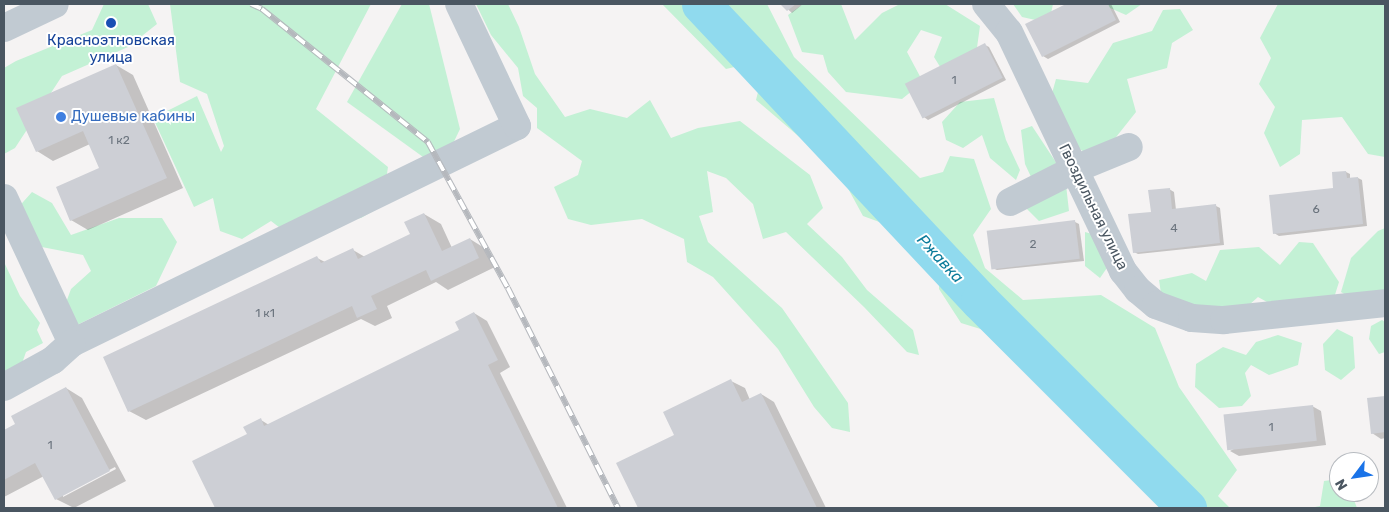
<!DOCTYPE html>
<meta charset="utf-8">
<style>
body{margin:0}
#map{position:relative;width:1389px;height:512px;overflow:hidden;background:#f5f3f3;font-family:Rubik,sans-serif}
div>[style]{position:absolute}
.green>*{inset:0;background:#c3f1d5}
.shadow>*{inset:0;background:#0003}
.river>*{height:39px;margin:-19.5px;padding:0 19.5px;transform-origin:19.5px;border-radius:19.5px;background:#90daee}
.building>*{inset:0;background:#cdcfd5;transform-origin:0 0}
.minor>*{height:28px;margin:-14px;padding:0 14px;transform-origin:14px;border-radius:14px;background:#c1cad2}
.rail>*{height:5.5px;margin-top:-2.75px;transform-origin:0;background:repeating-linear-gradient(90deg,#fff 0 11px,#b5b8bd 0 22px);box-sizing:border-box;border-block:1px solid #b5b8bd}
.dots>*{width:14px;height:14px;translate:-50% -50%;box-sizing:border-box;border:2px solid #fff;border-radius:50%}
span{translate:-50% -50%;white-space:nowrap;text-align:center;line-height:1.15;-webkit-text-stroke:4px #fff;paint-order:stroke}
.number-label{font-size:12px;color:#6b747e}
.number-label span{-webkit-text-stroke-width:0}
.transit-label{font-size:15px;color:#164399}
.shop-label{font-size:15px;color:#366cbe}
.left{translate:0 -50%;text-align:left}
.street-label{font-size:15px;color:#4a5661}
.water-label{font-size:16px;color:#0c7c9b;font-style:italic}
.frame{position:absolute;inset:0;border:5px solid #4a5661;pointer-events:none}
.north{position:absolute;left:1329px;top:452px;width:50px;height:50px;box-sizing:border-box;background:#fff;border:1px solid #b7bbc0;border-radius:50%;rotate:239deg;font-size:14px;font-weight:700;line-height:20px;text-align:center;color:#4a5661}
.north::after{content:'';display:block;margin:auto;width:18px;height:22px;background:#1a73e8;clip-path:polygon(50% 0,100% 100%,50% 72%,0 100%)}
</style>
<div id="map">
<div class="green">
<i style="clip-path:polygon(104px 4px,148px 4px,157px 24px,128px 47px,62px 76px,15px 148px,4px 154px,4px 68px,16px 61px,92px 30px)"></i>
<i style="clip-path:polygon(170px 4px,371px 4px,316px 109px,388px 167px,382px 206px,361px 218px,330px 224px,301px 244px,271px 221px,242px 239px,220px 231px,213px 198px,194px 207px,153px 118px,197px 96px,221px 152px,224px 146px,207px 94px,180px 82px)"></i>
<i style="clip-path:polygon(402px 4px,429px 4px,460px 129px,448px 154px,430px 162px,347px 102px)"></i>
<i style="clip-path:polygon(476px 4px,508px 4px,519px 27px,535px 74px,565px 117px,590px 109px,627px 118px,650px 100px,671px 138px,698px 128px,740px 121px,810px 175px,823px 208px,807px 224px,842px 257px,867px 290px,913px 330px,919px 355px,907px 352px,864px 307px,786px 232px,763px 239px,753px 204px,726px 178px,707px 171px,713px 212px,699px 216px,708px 242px,782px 308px,848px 403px,850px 432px,832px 428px,814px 407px,778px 349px,713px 277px,687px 262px,684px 239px,642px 219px,591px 225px,568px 219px,554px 187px,578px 175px,582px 161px,537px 128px,537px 108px,523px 96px,518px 68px,491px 35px)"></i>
<i style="clip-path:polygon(662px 4px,767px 4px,794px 57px,920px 178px,943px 172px,950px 156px,974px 159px,991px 209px,973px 235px,985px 268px,1023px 300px,1101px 295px,1155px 328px,1179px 387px,1237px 470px,1218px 496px,1230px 508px,1181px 508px,1138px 465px,1124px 438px,1084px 413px,1013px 339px,961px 323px,939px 289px,939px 267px,912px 234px,863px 216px,838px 170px,756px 100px,762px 76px,751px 63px,726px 69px)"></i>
<i style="clip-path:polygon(803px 4px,841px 4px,855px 40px,882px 13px,900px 4px,945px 4px,980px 26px,975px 62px,947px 78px,934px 57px,942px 37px,921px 30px,907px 52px,923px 82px,902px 99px,846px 92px,828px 72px,823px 55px,802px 52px,788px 15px)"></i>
<i style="clip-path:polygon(1013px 4px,1053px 4px,1049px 23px,1022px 17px)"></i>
<i style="clip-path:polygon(1101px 4px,1142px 4px,1126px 15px)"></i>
<i style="clip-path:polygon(1278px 4px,1385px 4px,1385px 157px,1368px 154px,1342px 117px,1302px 120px,1300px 154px,1280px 167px,1264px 133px,1275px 107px,1259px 84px,1271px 58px,1260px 38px)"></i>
<i style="clip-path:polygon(1180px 9px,1193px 30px,1172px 43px,1167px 68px,1127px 79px,1136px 112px,1109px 146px,1085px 152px,1067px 143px,1049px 104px,1056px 79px,1088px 83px,1113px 43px,1152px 31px,1163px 10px)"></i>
<i style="clip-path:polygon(994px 98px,1006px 140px,1020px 170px,1016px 180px,990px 158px,982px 135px,963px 148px,946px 140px,942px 122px,960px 102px)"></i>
<i style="clip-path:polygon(1032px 126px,1065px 176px,1069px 211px,1039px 221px,1026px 208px,1038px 192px,1025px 164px,1021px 130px)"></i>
<i style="clip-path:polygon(32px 192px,52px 203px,71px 235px,119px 218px,162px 218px,177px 242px,156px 286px,77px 325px,64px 308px,71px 289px,91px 271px,83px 255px,16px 242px,7px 220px)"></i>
<i style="clip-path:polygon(1385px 228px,1385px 298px,1356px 301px,1341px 292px,1351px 258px,1378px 231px)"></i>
<i style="clip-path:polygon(1085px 232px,1099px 236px,1111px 262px,1100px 278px,1085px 266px)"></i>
<i style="clip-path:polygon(1299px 242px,1313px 243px,1339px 282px,1333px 301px,1296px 318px,1258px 297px,1230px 322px,1162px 300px,1159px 280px,1192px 273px,1206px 281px,1220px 250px,1259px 247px,1280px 265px)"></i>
<i style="clip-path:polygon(4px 262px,20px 296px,40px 323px,37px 330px,43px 343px,26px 352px,14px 386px,4px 390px)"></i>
<i style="clip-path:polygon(1382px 320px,1385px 322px,1385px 352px,1379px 354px,1369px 339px,1371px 326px)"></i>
<i style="clip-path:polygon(1337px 329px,1353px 337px,1355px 368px,1341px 380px,1325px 370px,1323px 344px)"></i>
<i style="clip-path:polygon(1278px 335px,1302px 343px,1298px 365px,1269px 375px,1251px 365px,1245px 373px,1251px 396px,1242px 406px,1219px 408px,1195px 387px,1196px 364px,1223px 347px,1246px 355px,1256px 342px)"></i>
<i style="clip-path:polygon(1339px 479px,1339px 492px,1351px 492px,1357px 508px,1310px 508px,1320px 506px,1324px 481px)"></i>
</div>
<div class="shadow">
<i style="clip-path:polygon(782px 4px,803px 4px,792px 13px)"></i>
<i style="clip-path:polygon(1068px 4px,1111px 4px,1120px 22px,1048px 59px,1043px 56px,1027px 25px)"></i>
<i style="clip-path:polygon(985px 45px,989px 47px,1006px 80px,928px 120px,924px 117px)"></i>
<i style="clip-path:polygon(116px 65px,133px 75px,183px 188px,88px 230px,71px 220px,101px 169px,90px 144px,53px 161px,37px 151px)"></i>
<i style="clip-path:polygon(1346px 172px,1350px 174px,1350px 178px,1358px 178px,1362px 180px,1367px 226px,1279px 236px,1274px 233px,1335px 189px)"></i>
<i style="clip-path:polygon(1169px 189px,1174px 192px,1176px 210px,1216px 206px,1220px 208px,1224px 245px,1138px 254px,1134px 252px,1153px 213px)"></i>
<i style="clip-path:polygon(424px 214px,441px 224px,452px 248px,470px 239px,486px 249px,495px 267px,448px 290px,436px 282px,387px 306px,392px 318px,375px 326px,361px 319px,146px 420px,129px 411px,317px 258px,325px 262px,353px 250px,365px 257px,412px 235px)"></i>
<i style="clip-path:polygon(1075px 222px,1079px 224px,1084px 261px,997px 270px,992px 268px)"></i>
<i style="clip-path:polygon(474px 313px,487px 321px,510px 367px,500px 373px,567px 508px,217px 508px,194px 462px,248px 435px,261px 420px,269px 425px,461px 331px)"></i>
<i style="clip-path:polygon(731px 381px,745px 388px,750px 400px,761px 394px,774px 402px,826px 508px,639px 508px,618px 464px,675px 436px)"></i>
<i style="clip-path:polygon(evenodd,66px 388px,82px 398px,126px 481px,74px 508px,56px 499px,44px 476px,4px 497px,4px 431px,17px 424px,66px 388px,115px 467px,116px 469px,63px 497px,63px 494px,115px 467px)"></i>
<i style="clip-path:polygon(1385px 397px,1385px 438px,1381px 439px,1372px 433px,1368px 399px)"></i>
<i style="clip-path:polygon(1312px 406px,1321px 411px,1326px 445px,1239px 456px,1230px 451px)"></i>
</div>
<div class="river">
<i style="left:701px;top:4px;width:407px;rotate:46.8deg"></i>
<i style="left:980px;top:301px;width:293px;rotate:45deg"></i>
</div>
<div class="building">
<i style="clip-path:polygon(780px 4px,796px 4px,787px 11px)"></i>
<i style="clip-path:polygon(1066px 4px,1108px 4px,1116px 20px,1042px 57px,1025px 24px)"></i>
<i style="left:985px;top:43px;width:39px;height:90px;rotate:63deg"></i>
<i style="clip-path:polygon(116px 64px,167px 178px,70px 221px,56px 187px,99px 168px,83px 131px,36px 152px,16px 108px)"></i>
<i style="clip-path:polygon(1346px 171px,1347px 178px,1358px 177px,1363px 224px,1273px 234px,1269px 195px,1333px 188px,1332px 172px)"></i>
<i style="clip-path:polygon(1170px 188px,1172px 209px,1216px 204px,1220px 243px,1133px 253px,1128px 214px,1151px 212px,1148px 190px)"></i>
<i style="clip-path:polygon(424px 213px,442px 251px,470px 238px,479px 258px,431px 281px,426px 270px,371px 296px,377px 309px,357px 318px,352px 306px,128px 412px,103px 357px,317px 256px,321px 263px,353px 248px,358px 259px,410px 234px,404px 222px)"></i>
<i style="left:1075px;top:220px;width:39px;height:89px;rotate:83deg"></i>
<i style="clip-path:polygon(474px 312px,498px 360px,488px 365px,558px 508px,215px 508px,192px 461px,247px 434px,243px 427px,261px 418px,264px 426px,459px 330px,455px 322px)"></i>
<i style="clip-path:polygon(731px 379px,742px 402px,761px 393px,817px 508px,638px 508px,616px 463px,674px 435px,663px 412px)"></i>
<i style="clip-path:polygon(66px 387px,110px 471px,55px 500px,35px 463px,4px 480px,4px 430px,15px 424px,11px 416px)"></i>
<i style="clip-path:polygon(1385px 396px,1385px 432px,1371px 434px,1367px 398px)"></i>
<i style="left:1313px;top:405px;width:36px;height:90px;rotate:84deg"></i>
</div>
<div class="minor">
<i style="left:986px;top:4px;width:36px;rotate:51deg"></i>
<i style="left:1009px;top:32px;width:265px;rotate:64.5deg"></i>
<i style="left:1123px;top:271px;width:24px;rotate:52deg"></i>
<i style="left:1138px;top:290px;width:23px;rotate:40deg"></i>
<i style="left:1156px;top:305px;width:38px;rotate:20deg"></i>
<i style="left:1192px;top:318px;width:32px;rotate:4deg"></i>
<i style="left:1224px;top:320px;width:162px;rotate:-6deg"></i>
<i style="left:4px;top:28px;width:56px;rotate:-25.2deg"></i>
<i style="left:4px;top:198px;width:160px;rotate:64.9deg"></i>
<i style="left:72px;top:343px;width:495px;rotate:-26deg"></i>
<i style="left:517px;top:126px;width:135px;rotate:-115.4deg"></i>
<i style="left:1010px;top:202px;width:73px;rotate:-26.9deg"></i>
<i style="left:1075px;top:169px;width:58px;rotate:-22.2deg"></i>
<i style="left:4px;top:387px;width:56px;rotate:-28.9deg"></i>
<i style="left:53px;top:360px;width:25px;rotate:-42deg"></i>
</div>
<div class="rail">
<i style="left:251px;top:4px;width:12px;rotate:24deg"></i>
<i style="left:262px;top:9px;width:213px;rotate:38.7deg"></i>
<i style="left:428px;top:142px;width:166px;rotate:61.3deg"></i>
<i style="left:508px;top:288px;width:246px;rotate:63.4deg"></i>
</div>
<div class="dots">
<i style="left:111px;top:23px;background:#1a4fb4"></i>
<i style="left:61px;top:117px;background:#3f7fe0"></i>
</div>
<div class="number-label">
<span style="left:954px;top:81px">1</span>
<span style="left:119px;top:141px">1 к2</span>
<span style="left:1316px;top:210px">6</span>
<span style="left:1174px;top:229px">4</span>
<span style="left:1033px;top:245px">2</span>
<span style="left:265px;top:314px">1 к1</span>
<span style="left:1271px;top:428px">1</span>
<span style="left:50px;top:446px">1</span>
</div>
<div class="transit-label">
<span style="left:111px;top:49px">Красноэтновская<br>улица</span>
</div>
<div class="shop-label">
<span class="left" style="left:71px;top:117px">Душевые кабины</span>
</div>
<div class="street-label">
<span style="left:1093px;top:207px;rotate:64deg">Гвоздильная улица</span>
</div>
<div class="water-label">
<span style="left:940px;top:259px;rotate:47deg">Ржавка</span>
</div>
<div class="frame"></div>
<div class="north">N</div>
</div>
